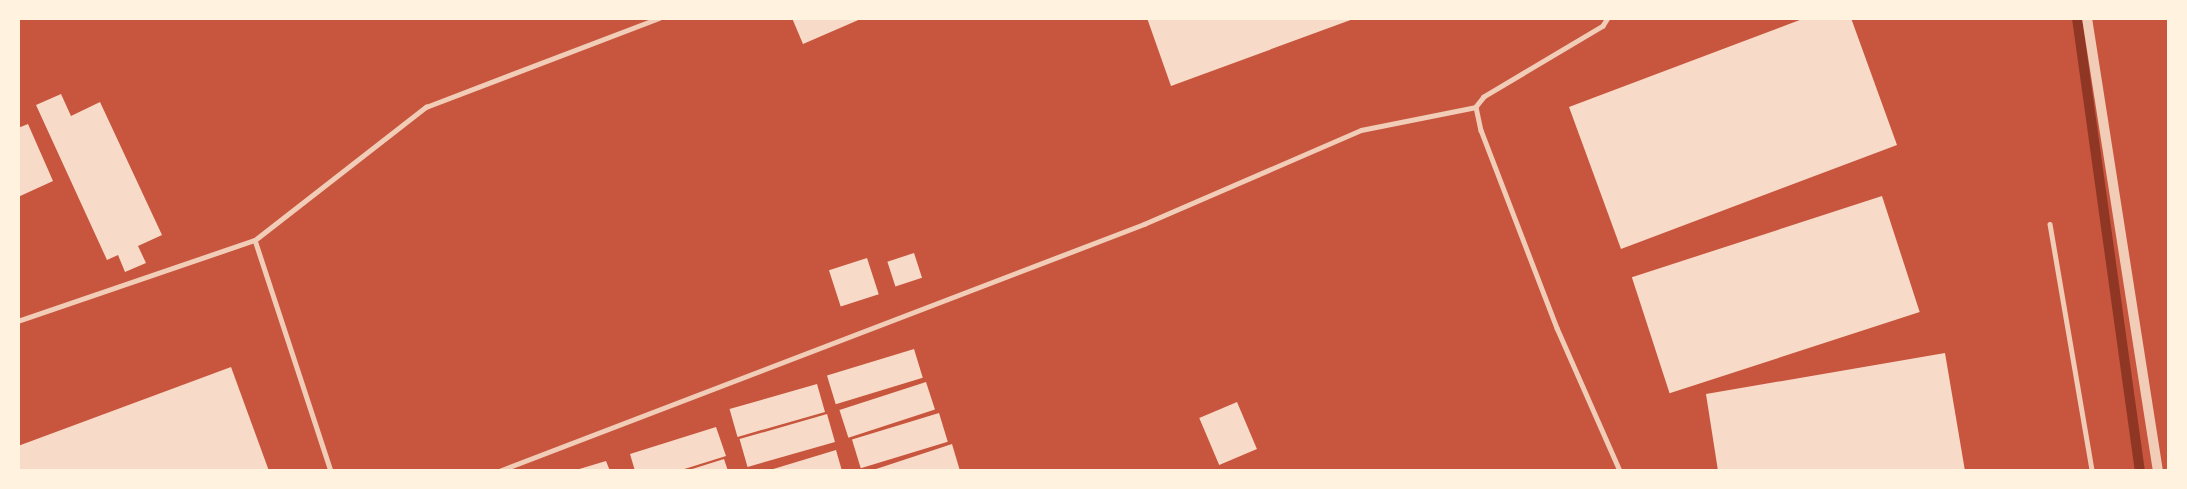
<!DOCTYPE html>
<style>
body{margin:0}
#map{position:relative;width:2187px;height:489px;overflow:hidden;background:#c8553d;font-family:"Varela Round",sans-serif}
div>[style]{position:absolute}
.stream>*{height:10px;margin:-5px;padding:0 5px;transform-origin:5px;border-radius:5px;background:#8f3625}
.building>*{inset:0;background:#f7dbc8;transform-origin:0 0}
.service>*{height:4.5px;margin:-2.25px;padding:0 2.25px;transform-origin:2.25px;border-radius:2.25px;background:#f1ccb7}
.tertiary>*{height:10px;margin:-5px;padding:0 5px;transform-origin:5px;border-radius:5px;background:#f1ccb7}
span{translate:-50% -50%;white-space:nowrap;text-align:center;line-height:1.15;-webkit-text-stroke:6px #fff3e0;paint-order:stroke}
.frame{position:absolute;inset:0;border:20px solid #fff3e0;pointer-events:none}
</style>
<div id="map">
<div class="stream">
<i style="left:2077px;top:18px;width:457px;rotate:82.1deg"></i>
</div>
<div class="building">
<i style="clip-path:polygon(792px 18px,863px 18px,803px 44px)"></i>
<i style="clip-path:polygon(1147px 18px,1356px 18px,1171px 86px)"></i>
<i style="clip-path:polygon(1805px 18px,1851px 18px,1897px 145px,1621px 249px,1569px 107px)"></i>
<i style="clip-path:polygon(61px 94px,71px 116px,100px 102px,162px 235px,138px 246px,146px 263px,125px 272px,118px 255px,107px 260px,36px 105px)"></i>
<i style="clip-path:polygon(28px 124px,53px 181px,18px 197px,18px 128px)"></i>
<i style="left:1882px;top:196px;width:122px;height:263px;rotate:72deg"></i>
<i style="left:914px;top:253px;width:26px;height:28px;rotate:72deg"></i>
<i style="left:867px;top:258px;width:38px;height:40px;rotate:72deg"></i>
<i style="left:914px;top:349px;width:30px;height:91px;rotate:73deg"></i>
<i style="clip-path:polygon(1945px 353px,1965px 471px,1718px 471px,1706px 394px)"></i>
<i style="clip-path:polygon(231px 367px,269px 471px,18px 471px,18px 446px)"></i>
<i style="left:926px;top:382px;width:29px;height:91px;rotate:72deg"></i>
<i style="left:817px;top:384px;width:29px;height:91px;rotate:74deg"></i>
<i style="left:1237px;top:402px;width:51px;height:41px;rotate:67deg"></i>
<i style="left:939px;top:413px;width:30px;height:91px;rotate:73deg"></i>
<i style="left:827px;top:414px;width:29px;height:91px;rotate:74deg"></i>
<i style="clip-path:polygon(716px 427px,726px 456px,678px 471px,635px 471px,630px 454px)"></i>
<i style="clip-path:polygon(952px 444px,960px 471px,870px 471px)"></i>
<i style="clip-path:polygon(836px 450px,842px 471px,771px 471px,770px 470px)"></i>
<i style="clip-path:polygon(724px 459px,728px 471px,689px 471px,689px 470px)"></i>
<i style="clip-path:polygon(606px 461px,610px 471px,577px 471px,576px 470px)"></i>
</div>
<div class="service">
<i style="left:1608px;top:18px;width:9px;rotate:122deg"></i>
<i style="left:1603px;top:26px;width:139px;rotate:149.2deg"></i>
<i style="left:1484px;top:97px;width:13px;rotate:129deg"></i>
<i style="left:1476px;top:107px;width:24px;rotate:78deg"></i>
<i style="left:1481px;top:130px;width:212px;rotate:69deg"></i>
<i style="left:1557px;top:328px;width:156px;rotate:66.2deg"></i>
<i style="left:2050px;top:224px;width:251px;rotate:80.3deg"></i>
<i style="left:255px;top:240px;width:243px;rotate:71.8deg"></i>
<i style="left:18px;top:321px;width:250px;rotate:-18.9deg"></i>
<i style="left:255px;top:240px;width:217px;rotate:-37.9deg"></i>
<i style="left:426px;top:107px;width:249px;rotate:-20.9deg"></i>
<i style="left:499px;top:471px;width:691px;rotate:-20.95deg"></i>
<i style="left:1144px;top:224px;width:236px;rotate:-23.4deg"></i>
<i style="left:1361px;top:130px;width:117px;rotate:-11.3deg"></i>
</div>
<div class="tertiary">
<i style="left:2087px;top:18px;width:459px;rotate:81.1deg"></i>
</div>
<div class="frame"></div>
</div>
